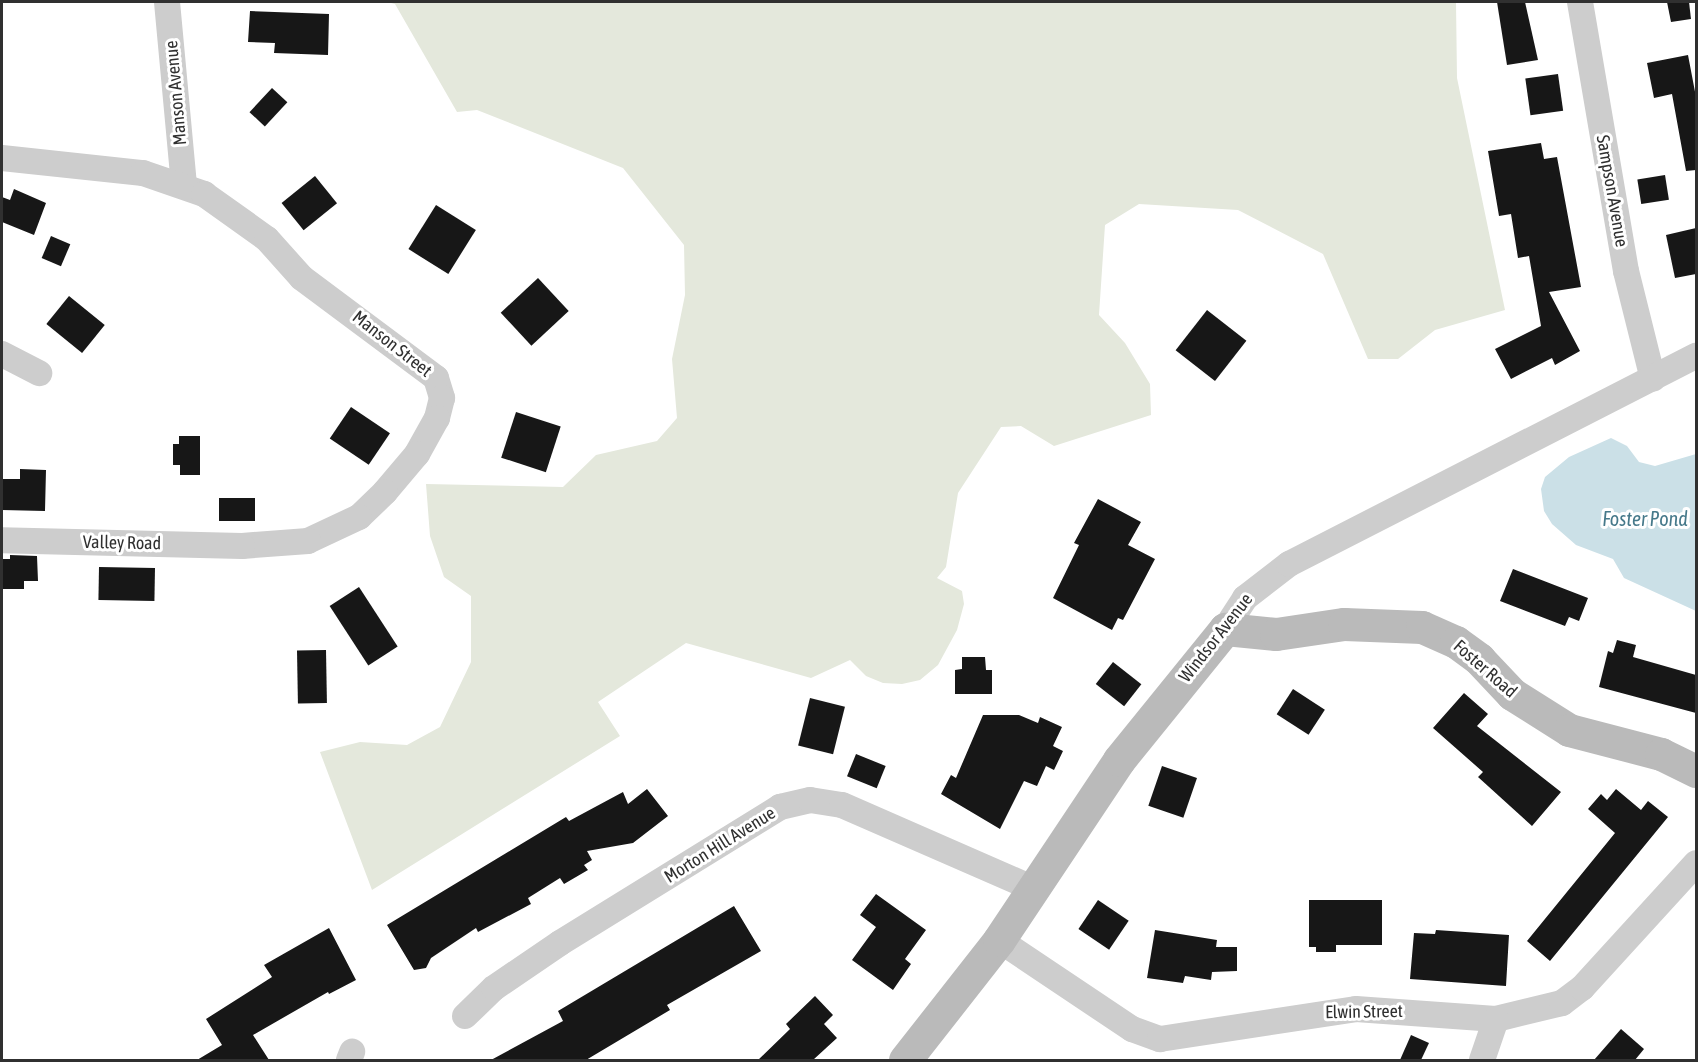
<!DOCTYPE html>
<style>
body{margin:0}
#map{position:relative;width:1698px;height:1062px;overflow:hidden;background:#fff;font-family:"Asap Condensed",sans-serif}
div>[style]{position:absolute}
.green>*{inset:0;background:#e4e8dc}
.water>*{inset:0;background:#cbe0e7}
.building>*{inset:0;background:#171717;transform-origin:0 0}
.street>*{height:26px;margin:-13px;padding:0 13px;transform-origin:13px;border-radius:13px;background:#cdcdcd}
.secondary>*{height:33px;margin:-16.5px;padding:0 16.5px;transform-origin:16.5px;border-radius:16.5px;background:#bababa}
span{translate:-50% -50%;white-space:nowrap;text-align:center;line-height:1.15;-webkit-text-stroke:6px #fff;paint-order:stroke}
.street-label{font-size:18px;color:#303030}
.water-label{font-size:20px;color:#46798a;font-style:italic}
.frame{position:absolute;inset:0;border:3px solid #303030;pointer-events:none}
</style>
<div id="map">
<div class="green">
<i style="clip-path:polygon(387px 2px,1456px 2px,1457px 78px,1505px 310px,1435px 330px,1398px 359px,1368px 359px,1323px 254px,1238px 210px,1139px 204px,1105px 225px,1099px 315px,1125px 343px,1150px 384px,1151px 415px,1054px 446px,1021px 426px,1001px 427px,958px 493px,946px 567px,937px 578px,962px 591px,964px 604px,957px 630px,938px 665px,920px 680px,902px 684px,883px 683px,866px 676px,850px 660px,811px 678px,686px 643px,598px 702px,620px 736px,372px 890px,320px 752px,360px 742px,407px 745px,440px 727px,471px 662px,471px 596px,444px 577px,430px 536px,426px 484px,563px 487px,596px 455px,657px 441px,677px 418px,672px 359px,685px 295px,684px 245px,623px 168px,477px 110px,457px 112px,395px 4px)"></i>
</div>
<div class="water">
<i style="clip-path:polygon(1611px 438px,1627px 446px,1639px 462px,1655px 466px,1696px 454px,1696px 611px,1624px 578px,1613px 559px,1576px 545px,1552px 524px,1544px 511px,1541px 489px,1545px 477px,1569px 457px)"></i>
</div>
<div class="building">
<i style="clip-path:polygon(1497px 2px,1525px 2px,1538px 60px,1507px 65px)"></i>
<i style="clip-path:polygon(1667px 2px,1689px 2px,1691px 19px,1671px 22px)"></i>
<i style="clip-path:polygon(250px 11px,329px 14px,328px 55px,274px 53px,275px 43px,248px 42px)"></i>
<i style="clip-path:polygon(1688px 55px,1696px 97px,1696px 170px,1686px 171px,1672px 94px,1654px 98px,1647px 63px)"></i>
<i style="left:1558px;top:74px;width:37px;height:33px;rotate:82deg"></i>
<i style="left:272px;top:88px;width:21px;height:33px;rotate:43deg"></i>
<i style="clip-path:polygon(1541px 143px,1544px 159px,1557px 157px,1581px 287px,1549px 292px,1580px 351px,1555px 365px,1552px 358px,1511px 379px,1495px 349px,1541px 326px,1529px 256px,1518px 258px,1511px 214px,1499px 216px,1488px 151px)"></i>
<i style="left:1665px;top:175px;width:25px;height:28px;rotate:81deg"></i>
<i style="left:315px;top:176px;width:35px;height:43px;rotate:51deg"></i>
<i style="clip-path:polygon(14px 189px,46px 203px,34px 235px,2px 222px,2px 197px,10px 200px)"></i>
<i style="left:436px;top:205px;width:47px;height:52px;rotate:32deg"></i>
<i style="clip-path:polygon(1696px 228px,1696px 274px,1675px 278px,1666px 235px)"></i>
<i style="left:51px;top:236px;width:21px;height:24px;rotate:23deg"></i>
<i style="left:538px;top:278px;width:45px;height:51px;rotate:47deg"></i>
<i style="left:69px;top:296px;width:46px;height:36px;rotate:39deg"></i>
<i style="left:1207px;top:310px;width:50px;height:51px;rotate:38deg"></i>
<i style="left:351px;top:407px;width:47px;height:38px;rotate:34deg"></i>
<i style="left:516px;top:412px;width:47px;height:48px;rotate:18deg"></i>
<i style="clip-path:polygon(179px 436px,200px 436px,200px 475px,180px 475px,180px 465px,173px 465px,173px 444px,179px 444px)"></i>
<i style="clip-path:polygon(20px 469px,46px 470px,45px 511px,2px 510px,2px 479px,20px 479px)"></i>
<i style="left:219px;top:498px;width:36px;height:23px"></i>
<i style="clip-path:polygon(1098px 499px,1141px 522px,1128px 545px,1155px 559px,1123px 620px,1118px 618px,1112px 630px,1053px 598px,1079px 545px,1074px 543px)"></i>
<i style="clip-path:polygon(10px 555px,37px 556px,38px 581px,24px 581px,24px 589px,2px 589px,2px 559px,10px 559px)"></i>
<i style="left:99px;top:567px;width:56px;height:33px;rotate:1deg"></i>
<i style="clip-path:polygon(1513px 569px,1588px 598px,1579px 621px,1569px 617px,1565px 626px,1500px 601px)"></i>
<i style="left:359px;top:587px;width:71px;height:35px;rotate:57deg"></i>
<i style="clip-path:polygon(1617px 640px,1636px 645px,1633px 657px,1696px 675px,1696px 713px,1599px 687px,1608px 651px,1613px 653px)"></i>
<i style="left:326px;top:650px;width:53px;height:29px;rotate:89deg"></i>
<i style="clip-path:polygon(962px 657px,985px 657px,986px 670px,992px 670px,992px 694px,955px 694px,955px 670px,962px 669px)"></i>
<i style="left:1113px;top:662px;width:36px;height:28px;rotate:38deg"></i>
<i style="left:1293px;top:689px;width:38px;height:30px;rotate:33deg"></i>
<i style="clip-path:polygon(1464px 693px,1488px 714px,1477px 726px,1561px 792px,1532px 826px,1478px 777px,1483px 772px,1433px 728px)"></i>
<i style="left:810px;top:698px;width:36px;height:49px;rotate:14deg"></i>
<i style="clip-path:polygon(983px 715px,1019px 715px,1038px 723px,1040px 717px,1062px 727px,1053px 746px,1063px 751px,1054px 770px,1046px 766px,1037px 786px,1024px 781px,1000px 829px,941px 794px,951px 775px,956px 778px)"></i>
<i style="left:856px;top:754px;width:32px;height:24px;rotate:22deg"></i>
<i style="left:1162px;top:766px;width:37px;height:42px;rotate:19deg"></i>
<i style="clip-path:polygon(647px 789px,668px 816px,633px 843px,587px 851px,592px 860px,584px 865px,588px 870px,564px 884px,560px 878px,528px 898px,531px 904px,478px 932px,476px 928px,431px 958px,426px 968px,414px 970px,387px 925px,566px 817px,569px 821px,623px 792px,628px 804px)"></i>
<i style="clip-path:polygon(1616px 789px,1641px 810px,1648px 801px,1668px 817px,1550px 961px,1527px 941px,1615px 833px,1588px 809px,1601px 794px,1607px 800px)"></i>
<i style="clip-path:polygon(876px 894px,926px 930px,905px 959px,911px 964px,893px 990px,852px 960px,876px 927px,860px 915px)"></i>
<i style="left:1098px;top:900px;width:37px;height:35px;rotate:34deg"></i>
<i style="clip-path:polygon(1309px 900px,1382px 900px,1382px 945px,1336px 945px,1336px 952px,1316px 952px,1316px 947px,1309px 947px)"></i>
<i style="clip-path:polygon(734px 906px,761px 951px,667px 1005px,670px 1010px,586px 1060px,491px 1060px,563px 1021px,558px 1011px)"></i>
<i style="clip-path:polygon(329px 928px,356px 980px,329px 994px,328px 992px,253px 1035px,269px 1060px,197px 1060px,222px 1045px,206px 1019px,272px 977px,264px 965px)"></i>
<i style="clip-path:polygon(1155px 930px,1217px 940px,1216px 947px,1237px 947px,1237px 971px,1212px 972px,1211px 980px,1185px 976px,1183px 983px,1147px 978px)"></i>
<i style="clip-path:polygon(1436px 930px,1509px 935px,1506px 986px,1410px 979px,1414px 933px,1435px 934px)"></i>
<i style="clip-path:polygon(815px 996px,833px 1015px,824px 1024px,837px 1038px,813px 1060px,758px 1060px,790px 1029px,786px 1024px)"></i>
<i style="clip-path:polygon(1621px 1029px,1644px 1049px,1635px 1060px,1594px 1060px)"></i>
<i style="clip-path:polygon(1411px 1035px,1429px 1043px,1421px 1060px,1400px 1060px)"></i>
</div>
<div class="street">
<i style="left:167px;top:2px;width:183px;rotate:84.7deg"></i>
<i style="left:1580px;top:2px;width:273px;rotate:80.3deg"></i>
<i style="left:1626px;top:271px;width:111px;rotate:76deg"></i>
<i style="left:2px;top:158px;width:142px;rotate:6.1deg"></i>
<i style="left:143px;top:173px;width:65px;rotate:19deg"></i>
<i style="left:204px;top:194px;width:77px;rotate:35.5deg"></i>
<i style="left:267px;top:239px;width:52px;rotate:48.1deg"></i>
<i style="left:302px;top:278px;width:167px;rotate:36.7deg"></i>
<i style="left:436px;top:378px;width:21px;rotate:73deg"></i>
<i style="left:442px;top:398px;width:21px;rotate:104deg"></i>
<i style="left:437px;top:418px;width:41px;rotate:119.1deg"></i>
<i style="left:417px;top:454px;width:50px;rotate:130.1deg"></i>
<i style="left:385px;top:492px;width:36px;rotate:136deg"></i>
<i style="left:359px;top:517px;width:56px;rotate:154.8deg"></i>
<i style="left:308px;top:541px;width:66px;rotate:175.7deg"></i>
<i style="left:242px;top:546px;width:240px;rotate:-178.6deg"></i>
<i style="left:2px;top:354px;width:42px;rotate:27.2deg"></i>
<i style="left:1225px;top:629px;width:37px;rotate:-57deg"></i>
<i style="left:1245px;top:598px;width:56px;rotate:-37.7deg"></i>
<i style="left:1289px;top:564px;width:457px;rotate:-27.1deg"></i>
<i style="left:999px;top:940px;width:160px;rotate:33.8deg"></i>
<i style="left:1132px;top:1029px;width:30px;rotate:20deg"></i>
<i style="left:1160px;top:1039px;width:198px;rotate:-8.7deg"></i>
<i style="left:1356px;top:1009px;width:140px;rotate:4.1deg"></i>
<i style="left:1496px;top:1019px;width:68px;rotate:-13.6deg"></i>
<i style="left:1562px;top:1003px;width:25px;rotate:-37deg"></i>
<i style="left:1582px;top:988px;width:169px;rotate:-47.6deg"></i>
<i style="left:465px;top:1016px;width:40px;rotate:-44deg"></i>
<i style="left:494px;top:988px;width:80px;rotate:-34.3deg"></i>
<i style="left:560px;top:943px;width:259px;rotate:-31.7deg"></i>
<i style="left:780px;top:807px;width:31px;rotate:-13deg"></i>
<i style="left:810px;top:800px;width:32px;rotate:9deg"></i>
<i style="left:842px;top:805px;width:210px;rotate:23.6deg"></i>
<i style="left:349px;top:1060px;width:9px;rotate:-69deg"></i>
<i style="left:1482px;top:1060px;width:43px;rotate:-71.1deg"></i>
</div>
<div class="secondary">
<i style="left:905px;top:1060px;width:152px;rotate:-51.9deg"></i>
<i style="left:999px;top:940px;width:216px;rotate:-56.3deg"></i>
<i style="left:1119px;top:760px;width:169px;rotate:-51deg"></i>
<i style="left:1225px;top:629px;width:51px;rotate:5.6deg"></i>
<i style="left:1276px;top:634px;width:69px;rotate:-8.4deg"></i>
<i style="left:1344px;top:624px;width:78px;rotate:2.2deg"></i>
<i style="left:1422px;top:627px;width:37px;rotate:24deg"></i>
<i style="left:1456px;top:642px;width:29px;rotate:36deg"></i>
<i style="left:1479px;top:659px;width:48px;rotate:46.7deg"></i>
<i style="left:1512px;top:694px;width:67px;rotate:32.3deg"></i>
<i style="left:1569px;top:730px;width:95px;rotate:14.6deg"></i>
<i style="left:1661px;top:754px;width:39px;rotate:26deg"></i>
</div>
<div class="street-label">
<span style="left:176px;top:93px;rotate:-95deg">Manson Avenue</span>
<span style="left:1612px;top:191px;rotate:80deg">Sampson Avenue</span>
<span style="left:392px;top:344px;rotate:38deg">Manson Street</span>
<span style="left:122px;top:543px;rotate:1deg">Valley Road</span>
<span style="left:1216px;top:638px;rotate:-52deg">Windsor Avenue</span>
<span style="left:1485px;top:669px;rotate:41deg">Foster Road</span>
<span style="left:720px;top:845px;rotate:-32deg">Morton Hill Avenue</span>
<span style="left:1364px;top:1012px;rotate:-1deg">Elwin Street</span>
</div>
<div class="water-label">
<span style="left:1645px;top:518px">Foster Pond</span>
</div>
<div class="frame"></div>
</div>
